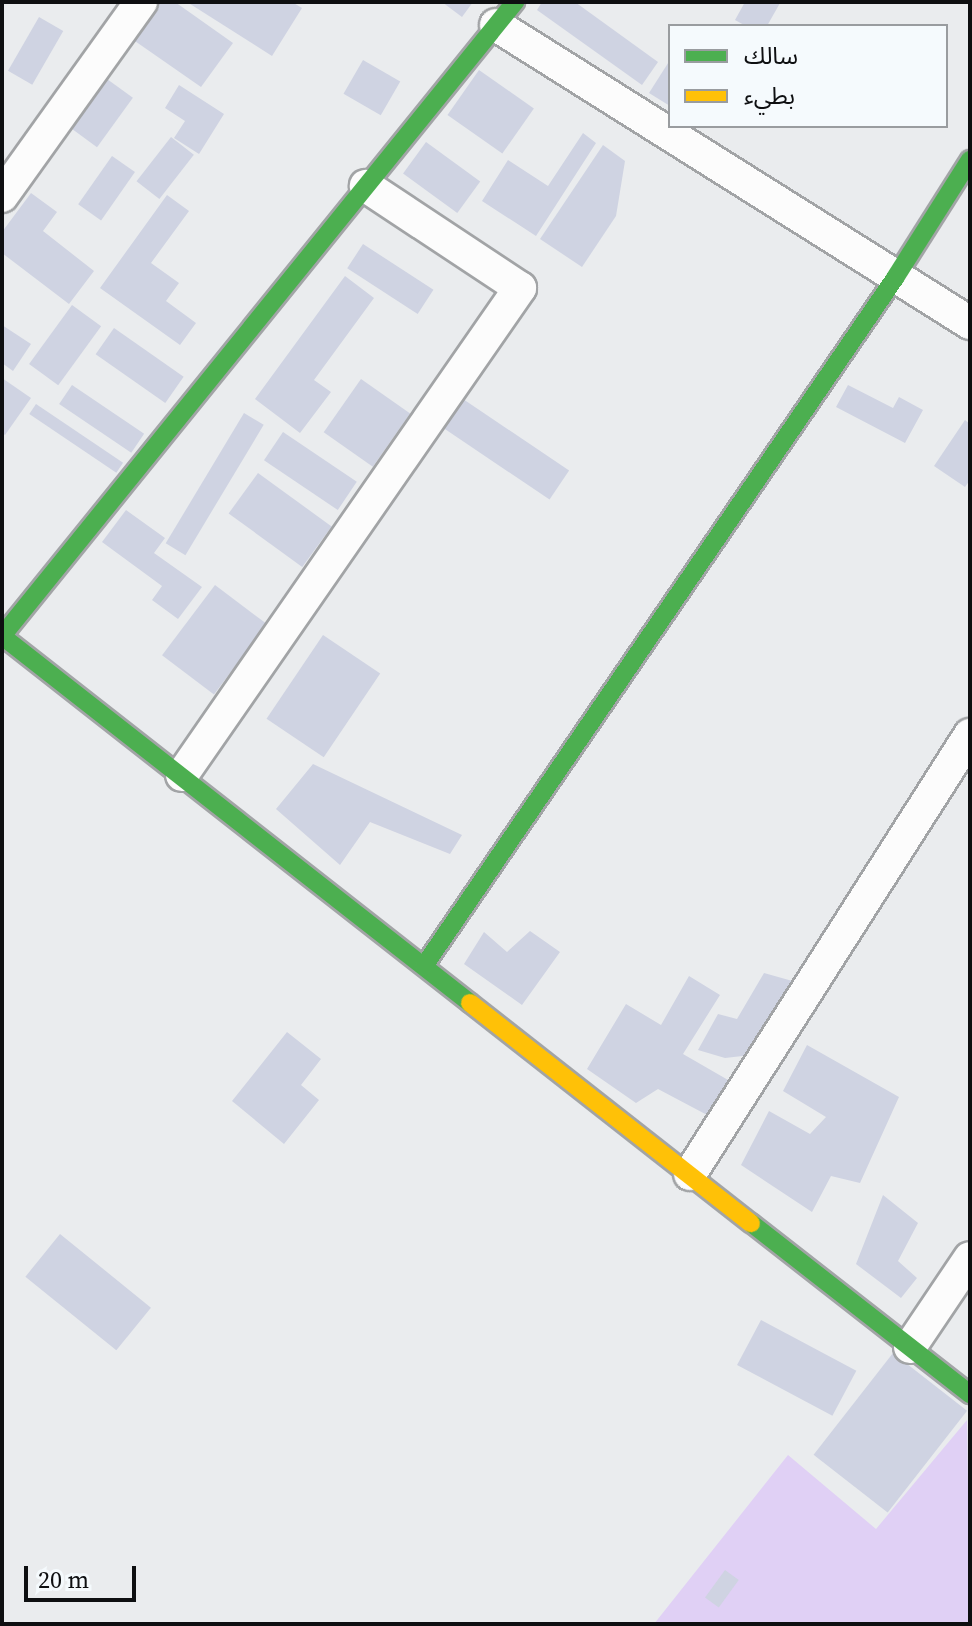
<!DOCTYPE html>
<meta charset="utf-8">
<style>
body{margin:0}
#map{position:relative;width:972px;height:1626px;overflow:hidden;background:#eaecee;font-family:"Source Serif 4","Noto Sans Arabic",serif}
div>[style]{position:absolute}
.green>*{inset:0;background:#e0d0f5}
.building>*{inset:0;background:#cfd3e2;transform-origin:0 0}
.roads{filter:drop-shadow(2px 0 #a2a4a6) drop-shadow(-2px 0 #a2a4a6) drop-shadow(0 2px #a2a4a6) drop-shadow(0 -2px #a2a4a6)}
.street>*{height:32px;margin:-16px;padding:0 16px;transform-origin:16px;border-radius:16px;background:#fcfcfc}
.fast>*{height:18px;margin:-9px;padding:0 9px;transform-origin:9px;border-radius:9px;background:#4caf50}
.slow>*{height:18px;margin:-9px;padding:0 9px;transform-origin:9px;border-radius:9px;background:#ffc107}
span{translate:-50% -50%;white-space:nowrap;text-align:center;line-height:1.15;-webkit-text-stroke:6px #f5fafd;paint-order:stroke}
.frame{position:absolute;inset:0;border:4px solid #0e0f11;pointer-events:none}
.legend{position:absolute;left:668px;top:24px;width:280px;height:104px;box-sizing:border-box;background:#f5fafd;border:2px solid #999c9f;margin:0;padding:10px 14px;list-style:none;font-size:24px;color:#0e0f11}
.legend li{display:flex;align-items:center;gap:16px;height:40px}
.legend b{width:40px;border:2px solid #999c9f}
.scale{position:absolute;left:24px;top:1566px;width:112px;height:36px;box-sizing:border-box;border:4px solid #0e0f11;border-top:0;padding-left:10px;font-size:24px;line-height:28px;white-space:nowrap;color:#0e0f11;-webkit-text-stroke:6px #f5fafd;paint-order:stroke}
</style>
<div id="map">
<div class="green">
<i style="clip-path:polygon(967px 1420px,970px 1624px,654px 1624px,788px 1455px,876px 1529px)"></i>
</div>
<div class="building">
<i style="clip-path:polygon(158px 2px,175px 2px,233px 43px,201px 87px,132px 39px)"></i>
<i style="clip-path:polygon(187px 2px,292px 2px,302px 8px,272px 56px)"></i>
<i style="clip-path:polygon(442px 2px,473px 2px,462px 17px)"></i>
<i style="clip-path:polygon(542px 2px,575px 2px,658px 62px,642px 85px,537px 10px)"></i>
<i style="clip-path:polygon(745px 2px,778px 2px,780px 3px,767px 26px,746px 26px,735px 20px)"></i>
<i style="left:39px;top:17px;width:28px;height:62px;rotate:30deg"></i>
<i style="left:363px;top:60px;width:43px;height:39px;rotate:30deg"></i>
<i style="clip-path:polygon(670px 60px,670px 106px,649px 93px)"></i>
<i style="left:479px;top:70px;width:67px;height:55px;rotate:35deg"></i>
<i style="left:107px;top:79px;width:32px;height:61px;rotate:36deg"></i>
<i style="clip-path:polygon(179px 85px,224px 114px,199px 154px,174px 138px,185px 121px,165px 108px)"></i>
<i style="clip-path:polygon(583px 133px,596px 143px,536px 236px,482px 201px,508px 160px,548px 186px)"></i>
<i style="left:171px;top:137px;width:29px;height:56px;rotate:38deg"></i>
<i style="left:426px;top:142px;width:67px;height:39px;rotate:36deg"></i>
<i style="clip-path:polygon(603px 145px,625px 161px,616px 216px,582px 267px,540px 239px)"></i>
<i style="left:112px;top:156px;width:28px;height:59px;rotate:35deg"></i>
<i style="clip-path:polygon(31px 193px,57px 212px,43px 231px,94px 271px,69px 304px,2px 253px,2px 232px)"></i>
<i style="clip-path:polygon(167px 195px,189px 211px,151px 263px,179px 283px,166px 301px,196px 323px,180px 345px,100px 288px)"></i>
<i style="left:363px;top:244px;width:84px;height:29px;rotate:33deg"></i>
<i style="clip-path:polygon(345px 276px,374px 298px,314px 380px,331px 392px,300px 433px,255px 399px)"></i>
<i style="left:72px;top:305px;width:36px;height:73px;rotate:36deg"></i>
<i style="clip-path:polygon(2px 325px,31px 344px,13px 371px,2px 363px)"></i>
<i style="left:114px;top:328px;width:85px;height:32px;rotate:35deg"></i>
<i style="clip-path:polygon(2px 378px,31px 398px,5px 435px,2px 433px)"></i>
<i style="left:361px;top:379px;width:60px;height:65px;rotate:35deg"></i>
<i style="left:72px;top:385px;width:87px;height:23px;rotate:34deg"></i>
<i style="clip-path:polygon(848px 385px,893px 408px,899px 397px,923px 410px,905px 443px,836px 407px)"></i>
<i style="left:463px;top:399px;width:128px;height:35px;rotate:34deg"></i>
<i style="left:36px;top:404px;width:105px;height:12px;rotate:34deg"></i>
<i style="left:244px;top:413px;width:23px;height:152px;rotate:31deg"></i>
<i style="clip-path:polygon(965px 420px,970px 424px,970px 480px,965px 487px,934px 466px)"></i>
<i style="left:283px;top:432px;width:89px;height:34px;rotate:34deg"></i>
<i style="left:258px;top:473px;width:91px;height:50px;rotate:36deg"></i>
<i style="clip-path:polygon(126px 510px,165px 538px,154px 553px,202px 587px,178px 619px,152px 600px,162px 586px,102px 542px)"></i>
<i style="left:215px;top:585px;width:65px;height:88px;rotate:37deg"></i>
<i style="left:323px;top:635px;width:69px;height:101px;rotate:34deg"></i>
<i style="clip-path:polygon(313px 764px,462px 835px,450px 854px,370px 822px,340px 865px,276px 809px)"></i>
<i style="clip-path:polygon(530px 931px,560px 952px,522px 1005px,464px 964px,484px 932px,507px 952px)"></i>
<i style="clip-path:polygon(764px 973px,796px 982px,751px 1055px,725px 1058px,698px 1050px,718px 1014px,737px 1019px)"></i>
<i style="clip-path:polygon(689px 976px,720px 995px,683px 1054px,735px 1084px,709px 1116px,658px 1089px,636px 1103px,587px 1069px,626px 1004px,661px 1025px)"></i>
<i style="clip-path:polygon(287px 1032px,321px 1059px,301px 1085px,319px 1100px,284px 1144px,232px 1101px)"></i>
<i style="clip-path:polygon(807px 1045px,899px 1097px,860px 1183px,831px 1176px,812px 1212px,741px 1165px,769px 1111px,810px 1134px,826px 1117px,783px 1091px)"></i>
<i style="clip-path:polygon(883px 1195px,918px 1223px,898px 1261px,917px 1278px,901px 1298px,856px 1264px)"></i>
<i style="left:60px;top:1234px;width:117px;height:55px;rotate:39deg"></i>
<i style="left:761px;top:1320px;width:108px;height:51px;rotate:28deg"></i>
<i style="left:893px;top:1353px;width:94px;height:129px;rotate:38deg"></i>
<i style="left:725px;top:1570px;width:17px;height:34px;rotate:36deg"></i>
</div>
<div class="roads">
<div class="street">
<i style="left:496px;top:25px;width:560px;rotate:32.16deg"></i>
<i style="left:2px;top:196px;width:239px;rotate:-54.4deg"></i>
<i style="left:182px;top:775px;width:593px;rotate:-55.24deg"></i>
<i style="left:520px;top:288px;width:185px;rotate:-146.5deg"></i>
<i style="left:690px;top:1174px;width:521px;rotate:-57.47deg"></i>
<i style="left:910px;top:1347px;width:107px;rotate:-56deg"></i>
</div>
<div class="fast">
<i style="left:2px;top:636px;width:595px;rotate:38.1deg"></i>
<i style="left:2px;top:636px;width:816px;rotate:-51.02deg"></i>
<i style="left:424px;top:966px;width:834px;rotate:-55.6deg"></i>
<i style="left:895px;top:278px;width:140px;rotate:-57.6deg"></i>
<i style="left:751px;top:1223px;width:278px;rotate:38deg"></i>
</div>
<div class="slow">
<i style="left:470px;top:1003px;width:357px;rotate:38.1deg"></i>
</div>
</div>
<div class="frame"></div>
<ul class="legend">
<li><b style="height:10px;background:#4caf50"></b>سالك</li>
<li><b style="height:10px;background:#ffc107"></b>بطيء</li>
</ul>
<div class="scale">20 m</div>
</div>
